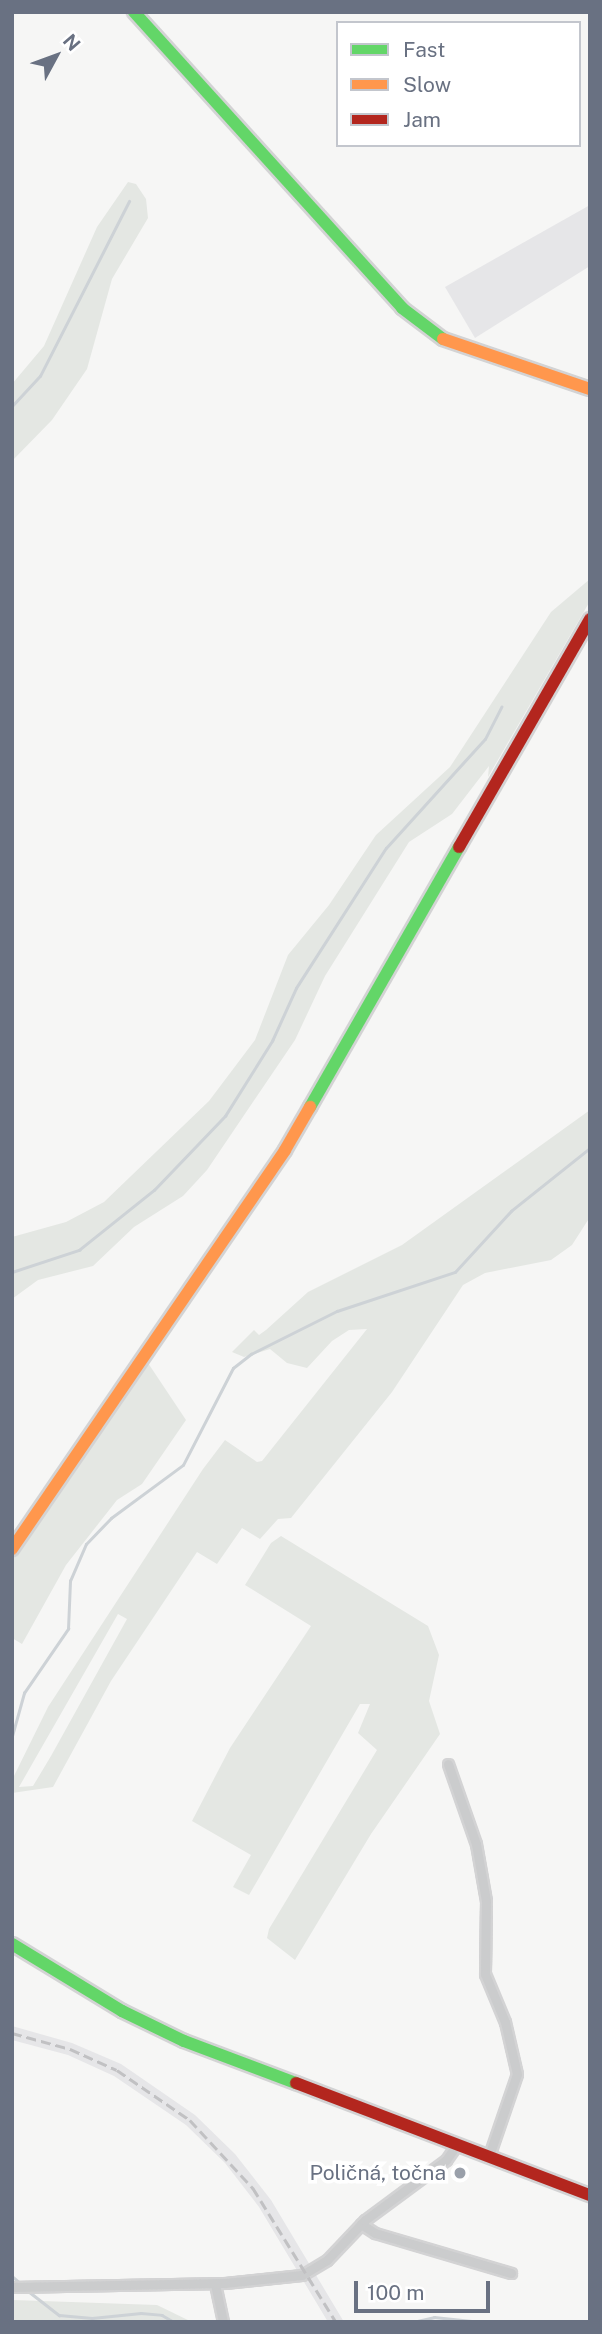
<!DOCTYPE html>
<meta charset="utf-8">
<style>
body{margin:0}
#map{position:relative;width:602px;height:2334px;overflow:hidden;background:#f6f6f5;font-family:"Public Sans",sans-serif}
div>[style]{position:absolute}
.built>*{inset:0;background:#e6e6e8}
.green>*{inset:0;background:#e4e7e3}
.stream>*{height:2.5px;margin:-1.25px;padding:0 1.25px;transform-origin:1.25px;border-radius:1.25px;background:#cdd2d6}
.roads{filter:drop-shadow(2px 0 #d3d3d4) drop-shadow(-2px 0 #d3d3d4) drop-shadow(0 2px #d3d3d4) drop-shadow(0 -2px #d3d3d4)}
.street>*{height:9px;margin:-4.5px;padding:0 4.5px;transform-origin:4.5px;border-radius:4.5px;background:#cbcccd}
.fast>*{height:12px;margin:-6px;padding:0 6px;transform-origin:6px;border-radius:6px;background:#63d668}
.slow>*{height:12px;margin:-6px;padding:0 6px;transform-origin:6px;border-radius:6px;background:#ff974d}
.jam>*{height:12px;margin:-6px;padding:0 6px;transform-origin:6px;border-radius:6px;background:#b3261e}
.rail>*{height:2.5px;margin-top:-1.25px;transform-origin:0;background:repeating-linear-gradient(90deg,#c1c1c3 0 10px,transparent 0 15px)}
.dots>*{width:19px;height:19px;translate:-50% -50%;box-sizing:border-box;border:4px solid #fff;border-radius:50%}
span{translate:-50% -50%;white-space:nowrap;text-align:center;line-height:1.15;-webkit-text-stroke:7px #fff;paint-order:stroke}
.poi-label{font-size:21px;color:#697182}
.right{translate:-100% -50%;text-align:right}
.frame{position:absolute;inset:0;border:14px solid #697182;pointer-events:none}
.legend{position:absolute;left:336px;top:21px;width:245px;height:126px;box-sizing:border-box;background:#fff;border:2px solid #c3c6cd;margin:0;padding:9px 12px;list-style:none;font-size:21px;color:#697182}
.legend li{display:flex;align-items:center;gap:14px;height:35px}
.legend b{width:35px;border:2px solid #c3c6cd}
.north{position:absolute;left:21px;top:21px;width:70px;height:70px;-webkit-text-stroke:5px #fff;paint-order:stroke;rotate:49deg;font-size:19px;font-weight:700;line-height:28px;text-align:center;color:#697182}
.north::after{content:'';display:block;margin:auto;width:24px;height:32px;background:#697182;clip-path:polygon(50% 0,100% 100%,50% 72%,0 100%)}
.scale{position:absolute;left:354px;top:2281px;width:136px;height:32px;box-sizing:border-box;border:4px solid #697182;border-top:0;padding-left:9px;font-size:21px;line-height:24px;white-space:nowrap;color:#697182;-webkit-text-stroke:5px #fff;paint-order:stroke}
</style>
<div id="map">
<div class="built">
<i style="clip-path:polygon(590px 205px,590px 266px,475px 338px,445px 287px)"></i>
<i style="clip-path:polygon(12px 2026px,72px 2043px,121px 2064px,195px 2115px,235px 2154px,271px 2200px,344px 2322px,328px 2322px,259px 2207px,225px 2163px,186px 2125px,114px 2076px,68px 2055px,12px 2040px)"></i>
</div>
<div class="green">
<i style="clip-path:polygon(128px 182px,136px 184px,146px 199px,148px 218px,112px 279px,87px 369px,52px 420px,12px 461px,12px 384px,44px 346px,97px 227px)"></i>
<i style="clip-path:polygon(590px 579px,590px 601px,488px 777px,489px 766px,452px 814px,409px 842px,325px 976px,295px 1040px,207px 1170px,183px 1196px,134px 1227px,93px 1266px,38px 1280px,12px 1299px,12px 1237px,66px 1222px,104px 1202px,209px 1101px,255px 1040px,288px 955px,329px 905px,376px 835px,450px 767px,551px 612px)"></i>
<i style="clip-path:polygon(evenodd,590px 1110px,590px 1217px,572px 1245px,551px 1260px,485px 1273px,463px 1285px,392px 1392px,291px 1518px,278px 1519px,260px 1539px,242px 1528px,217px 1564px,197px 1552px,111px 1681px,53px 1787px,12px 1793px,12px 1780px,48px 1707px,203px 1469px,225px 1440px,257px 1462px,262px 1461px,367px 1329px,349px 1330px,332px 1341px,307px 1368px,287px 1363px,270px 1349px,244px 1357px,232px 1352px,254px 1330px,259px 1335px,266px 1330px,308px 1292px,402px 1245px,590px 1110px,118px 1614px,127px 1619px,51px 1756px,33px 1786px,19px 1787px,118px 1614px)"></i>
<i style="clip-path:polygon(146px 1360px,186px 1420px,142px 1484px,117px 1500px,66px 1565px,22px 1644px,12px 1638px,12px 1560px)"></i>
<i style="clip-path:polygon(281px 1536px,428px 1626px,439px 1655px,429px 1701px,440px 1734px,371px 1834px,295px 1960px,267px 1938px,269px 1929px,377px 1750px,358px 1733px,370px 1704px,360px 1704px,249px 1895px,233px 1887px,251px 1855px,192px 1821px,230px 1748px,311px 1626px,245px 1585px,271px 1543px)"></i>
<i style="clip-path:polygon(13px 2300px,157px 2305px,192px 2322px,12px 2322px)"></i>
</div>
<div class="stream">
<i style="left:12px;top:406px;width:41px;rotate:-47deg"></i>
<i style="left:40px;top:376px;width:196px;rotate:-63deg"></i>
<i style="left:12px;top:1272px;width:71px;rotate:-18.2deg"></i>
<i style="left:79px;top:1250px;width:96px;rotate:-38.7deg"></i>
<i style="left:154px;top:1190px;width:103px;rotate:-46.2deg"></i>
<i style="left:225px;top:1116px;width:89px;rotate:-57.9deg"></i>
<i style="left:272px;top:1041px;width:58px;rotate:-65.6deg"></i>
<i style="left:296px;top:988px;width:166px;rotate:-57.3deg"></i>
<i style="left:386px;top:848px;width:147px;rotate:-47.8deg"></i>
<i style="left:485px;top:739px;width:36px;rotate:-63deg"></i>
<i style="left:12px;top:1736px;width:45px;rotate:-74.4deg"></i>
<i style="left:24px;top:1693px;width:78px;rotate:-55.5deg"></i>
<i style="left:68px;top:1629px;width:48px;rotate:-87.6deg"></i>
<i style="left:70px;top:1581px;width:40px;rotate:-66.6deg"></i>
<i style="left:86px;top:1544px;width:36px;rotate:-46deg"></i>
<i style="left:111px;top:1518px;width:89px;rotate:-36.4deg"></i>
<i style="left:183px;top:1465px;width:109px;rotate:-62.7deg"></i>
<i style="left:233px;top:1368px;width:23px;rotate:-38deg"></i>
<i style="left:251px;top:1354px;width:96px;rotate:-26.6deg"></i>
<i style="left:337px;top:1311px;width:124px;rotate:-18.3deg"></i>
<i style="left:455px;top:1272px;width:83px;rotate:-47.4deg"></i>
<i style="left:511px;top:1211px;width:101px;rotate:-38.6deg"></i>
<i style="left:12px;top:2276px;width:11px;rotate:41deg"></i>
<i style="left:27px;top:2290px;width:41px;rotate:38deg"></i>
<i style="left:59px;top:2315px;width:33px;rotate:5deg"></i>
<i style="left:92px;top:2318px;width:49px;rotate:-5.8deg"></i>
<i style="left:141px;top:2313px;width:21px;rotate:5deg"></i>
<i style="left:162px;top:2315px;width:14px;rotate:30deg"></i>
<i style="left:413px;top:2322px;width:22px;rotate:-13deg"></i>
<i style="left:434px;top:2317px;width:47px;rotate:6.1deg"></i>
</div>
<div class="roads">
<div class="street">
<i style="left:448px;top:1764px;width:85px;rotate:70.7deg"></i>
<i style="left:476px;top:1844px;width:58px;rotate:80deg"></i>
<i style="left:486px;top:1901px;width:73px;rotate:90.8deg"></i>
<i style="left:485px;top:1974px;width:52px;rotate:67.4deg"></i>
<i style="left:505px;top:2022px;width:53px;rotate:77deg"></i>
<i style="left:517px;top:2074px;width:87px;rotate:108.9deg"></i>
<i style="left:361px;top:2224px;width:17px;rotate:33deg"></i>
<i style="left:375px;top:2233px;width:142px;rotate:16.4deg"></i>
<i style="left:215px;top:2284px;width:39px;rotate:78deg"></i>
<i style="left:12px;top:2287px;width:213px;rotate:-1.1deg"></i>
<i style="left:225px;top:2283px;width:77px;rotate:-5.9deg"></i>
<i style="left:302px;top:2275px;width:29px;rotate:-31deg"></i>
<i style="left:327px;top:2260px;width:55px;rotate:-46.5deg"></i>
<i style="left:365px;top:2220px;width:101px;rotate:-36.5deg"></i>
<i style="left:446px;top:2160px;width:19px;rotate:-55deg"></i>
</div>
<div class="fast">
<i style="left:134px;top:12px;width:399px;rotate:47.8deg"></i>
<i style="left:402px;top:308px;width:51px;rotate:37.1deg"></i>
<i style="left:310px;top:1107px;width:300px;rotate:-60.2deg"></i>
<i style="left:12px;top:1944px;width:129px;rotate:31.3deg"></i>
<i style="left:122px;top:2011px;width:69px;rotate:25.8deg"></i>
<i style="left:184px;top:2041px;width:120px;rotate:20.6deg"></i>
</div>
<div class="slow">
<i style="left:443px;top:339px;width:155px;rotate:18.8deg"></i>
<i style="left:12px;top:1549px;width:483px;rotate:-55.6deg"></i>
<i style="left:285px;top:1150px;width:50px;rotate:-59.8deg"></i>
</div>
<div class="jam">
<i style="left:459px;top:847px;width:263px;rotate:-60.1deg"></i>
<i style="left:296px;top:2083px;width:315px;rotate:20.9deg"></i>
</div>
</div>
<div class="rail">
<i style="left:12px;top:2033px;width:60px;rotate:15.4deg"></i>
<i style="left:70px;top:2049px;width:51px;rotate:24.1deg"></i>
<i style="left:117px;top:2070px;width:88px;rotate:34.4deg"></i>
<i style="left:190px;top:2120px;width:93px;rotate:47.2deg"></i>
<i style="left:253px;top:2188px;width:158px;rotate:58.2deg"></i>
</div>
<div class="dots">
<i style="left:460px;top:2173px;background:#9aa0aa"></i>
</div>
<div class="poi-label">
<span class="right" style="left:446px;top:2173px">Poličná, točna</span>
</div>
<div class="frame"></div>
<ul class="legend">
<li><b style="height:9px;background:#63d668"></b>Fast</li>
<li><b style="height:9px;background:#ff974d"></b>Slow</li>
<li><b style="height:9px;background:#b3261e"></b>Jam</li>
</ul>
<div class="north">N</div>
<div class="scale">100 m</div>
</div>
